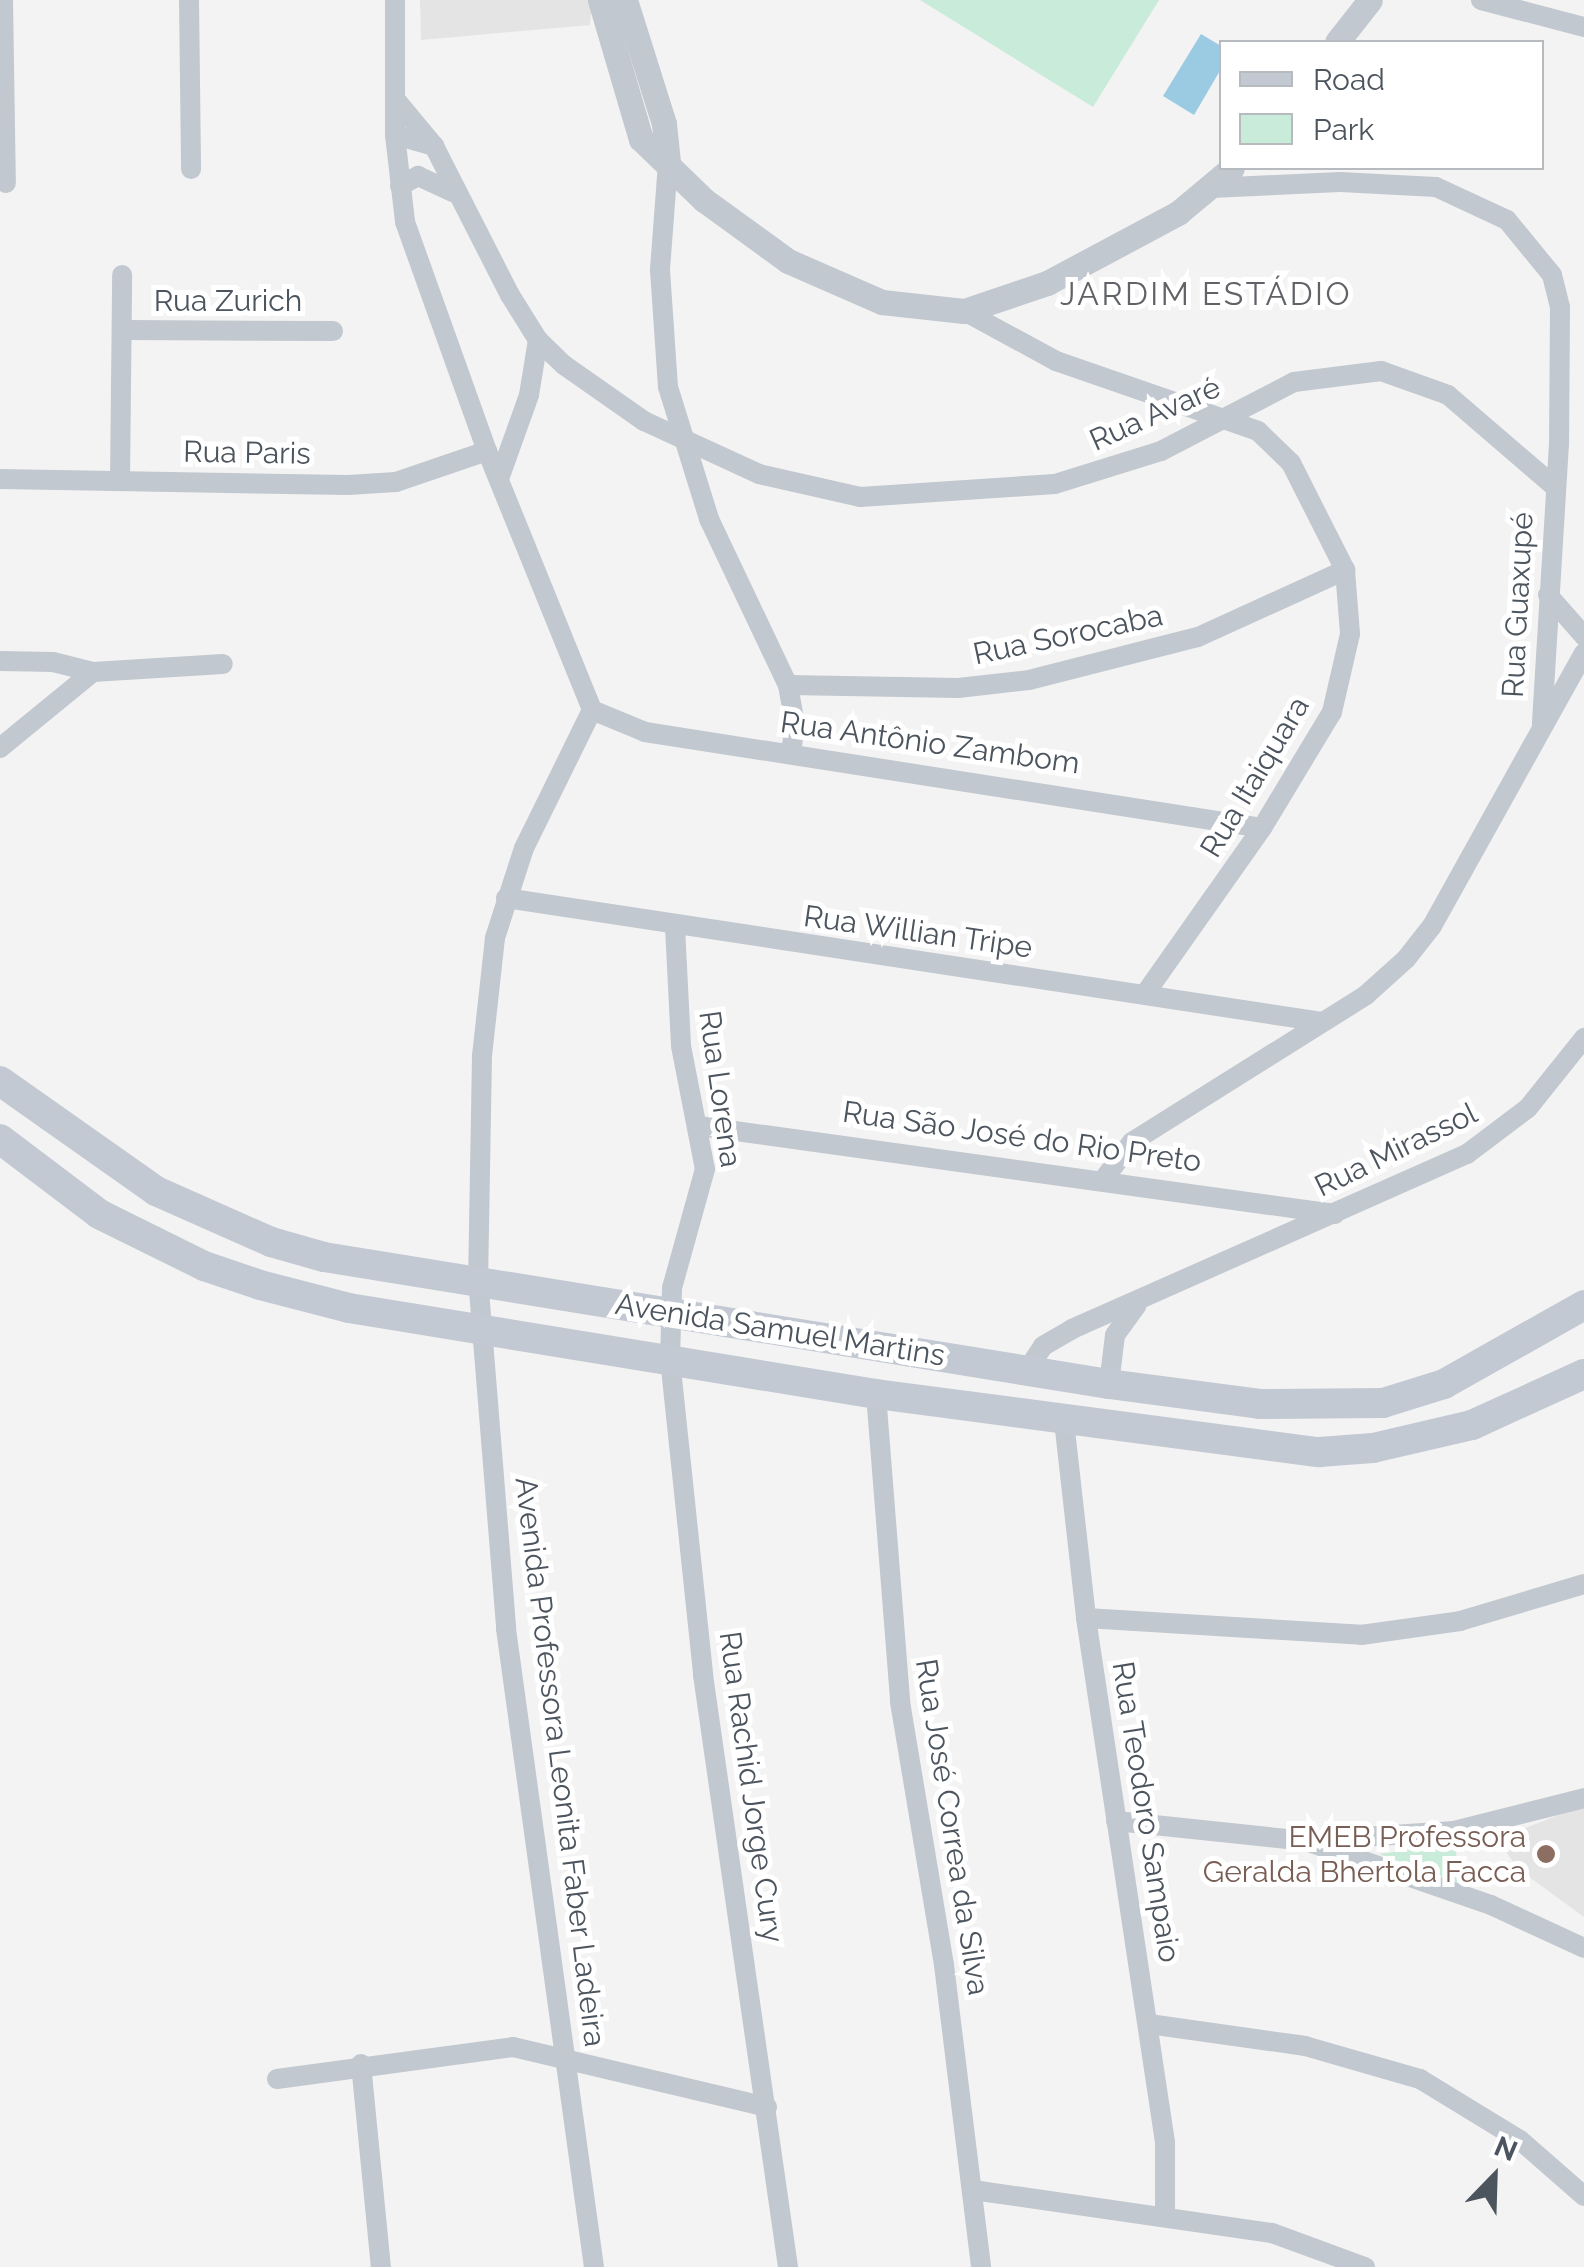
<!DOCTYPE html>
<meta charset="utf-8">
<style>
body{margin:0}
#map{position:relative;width:1584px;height:2267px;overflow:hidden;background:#f4f3f3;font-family:Raleway,sans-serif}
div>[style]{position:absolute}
.education>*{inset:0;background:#e5e4e4}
.green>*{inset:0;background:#c8ebda}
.water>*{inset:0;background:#9bcbe2}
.minor>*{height:20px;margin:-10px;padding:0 10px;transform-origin:10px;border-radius:10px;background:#c2c8cf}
.tertiary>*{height:25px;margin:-12.5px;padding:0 12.5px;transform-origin:12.5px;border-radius:12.5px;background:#c2c8cf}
.secondary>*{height:30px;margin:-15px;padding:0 15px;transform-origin:15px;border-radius:15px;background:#c3c9d3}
.dots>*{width:28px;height:28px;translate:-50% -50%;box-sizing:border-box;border:5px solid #fff;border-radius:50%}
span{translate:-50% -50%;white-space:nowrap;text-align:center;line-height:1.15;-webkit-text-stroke:10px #fff;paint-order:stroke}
.street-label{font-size:30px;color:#4c545e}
.education-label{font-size:30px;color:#785e54}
.right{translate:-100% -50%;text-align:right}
.neighbourhood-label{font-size:32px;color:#606267;letter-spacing:2.5px}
.legend{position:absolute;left:1219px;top:40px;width:325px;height:130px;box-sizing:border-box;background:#fff;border:2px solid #b7bbbf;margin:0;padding:12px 18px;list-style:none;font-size:30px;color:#4c545e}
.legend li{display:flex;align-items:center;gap:20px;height:50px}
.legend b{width:50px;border:2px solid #b7bbbf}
.north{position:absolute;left:1444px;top:2127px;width:100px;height:100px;-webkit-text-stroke:8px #fff;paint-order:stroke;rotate:23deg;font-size:28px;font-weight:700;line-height:40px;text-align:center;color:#4c545e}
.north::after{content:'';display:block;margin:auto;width:35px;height:45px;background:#4c545e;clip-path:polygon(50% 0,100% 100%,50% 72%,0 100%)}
</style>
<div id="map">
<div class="education">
<i style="clip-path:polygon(420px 0,592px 0,590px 25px,421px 40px)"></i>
<i style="clip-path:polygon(1584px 1805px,1584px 1917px,1518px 1869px,1497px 1839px)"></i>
</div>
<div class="green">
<i style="clip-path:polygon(920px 0,1159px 0,1093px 107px)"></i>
<i style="clip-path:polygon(1456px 1844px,1457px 1883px,1379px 1854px)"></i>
</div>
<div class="water">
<i style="clip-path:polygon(1201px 34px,1221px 46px,1221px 69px,1194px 115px,1163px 96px)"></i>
</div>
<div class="minor">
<i style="left:3px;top:0;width:183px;rotate:89.1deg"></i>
<i style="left:189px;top:0;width:169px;rotate:89.3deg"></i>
<i style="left:395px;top:0;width:135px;rotate:90deg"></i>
<i style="left:395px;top:135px;width:88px;rotate:83.4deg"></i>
<i style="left:405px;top:222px;width:243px;rotate:70.3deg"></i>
<i style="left:487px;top:451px;width:279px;rotate:67.9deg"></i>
<i style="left:592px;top:710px;width:57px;rotate:22.5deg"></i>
<i style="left:645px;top:732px;width:624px;rotate:8.84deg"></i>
<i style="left:1481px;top:0;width:106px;rotate:14.7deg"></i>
<i style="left:395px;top:99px;width:61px;rotate:50.3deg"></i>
<i style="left:395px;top:135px;width:41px;rotate:15.8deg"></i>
<i style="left:434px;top:146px;width:167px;rotate:63deg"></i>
<i style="left:510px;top:295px;width:53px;rotate:58.1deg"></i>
<i style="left:538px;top:340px;width:36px;rotate:44deg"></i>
<i style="left:564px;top:365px;width:98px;rotate:35deg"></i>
<i style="left:644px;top:421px;width:127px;rotate:24.7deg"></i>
<i style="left:759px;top:474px;width:104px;rotate:12.8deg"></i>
<i style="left:860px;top:497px;width:195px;rotate:-3.8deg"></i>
<i style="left:1055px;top:484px;width:111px;rotate:-17.3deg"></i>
<i style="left:1161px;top:451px;width:150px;rotate:-27.4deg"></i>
<i style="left:1294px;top:382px;width:88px;rotate:-7.2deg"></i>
<i style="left:1381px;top:371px;width:71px;rotate:19.7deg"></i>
<i style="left:1448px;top:395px;width:141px;rotate:40.7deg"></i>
<i style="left:668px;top:163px;width:107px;rotate:94.3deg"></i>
<i style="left:660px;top:270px;width:117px;rotate:86.1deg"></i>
<i style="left:668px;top:387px;width:138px;rotate:72.7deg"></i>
<i style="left:709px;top:519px;width:184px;rotate:64.6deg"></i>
<i style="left:788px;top:685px;width:40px;rotate:80deg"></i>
<i style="left:795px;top:724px;width:29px;rotate:98deg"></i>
<i style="left:400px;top:186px;width:21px;rotate:-29deg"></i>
<i style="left:418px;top:176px;width:38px;rotate:25deg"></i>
<i style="left:1211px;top:188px;width:129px;rotate:-2.7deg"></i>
<i style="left:1340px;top:182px;width:96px;rotate:3deg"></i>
<i style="left:1436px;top:187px;width:78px;rotate:24.9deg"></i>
<i style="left:1507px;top:220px;width:71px;rotate:50.7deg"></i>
<i style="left:1552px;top:275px;width:33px;rotate:76deg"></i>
<i style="left:1560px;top:307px;width:137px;rotate:90.4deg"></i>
<i style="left:1559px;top:444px;width:280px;rotate:93.5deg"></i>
<i style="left:964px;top:311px;width:105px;rotate:28.5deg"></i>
<i style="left:1056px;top:361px;width:214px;rotate:19.1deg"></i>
<i style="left:1258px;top:431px;width:46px;rotate:44.1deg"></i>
<i style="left:1291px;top:463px;width:120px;rotate:63.2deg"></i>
<i style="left:1345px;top:570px;width:64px;rotate:85.5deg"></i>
<i style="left:1350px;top:634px;width:80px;rotate:103deg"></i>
<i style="left:1332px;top:712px;width:135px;rotate:121.1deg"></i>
<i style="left:1262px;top:828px;width:204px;rotate:125.2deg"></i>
<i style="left:123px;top:330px;width:210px;rotate:0.3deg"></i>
<i style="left:0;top:479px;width:348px;rotate:1deg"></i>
<i style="left:348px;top:485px;width:48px;rotate:-3.6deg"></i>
<i style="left:396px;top:482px;width:96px;rotate:-18.8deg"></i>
<i style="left:499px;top:479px;width:89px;rotate:-70.3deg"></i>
<i style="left:529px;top:395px;width:56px;rotate:-80.7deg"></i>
<i style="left:120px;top:481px;width:206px;rotate:-89.4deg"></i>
<i style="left:1548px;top:595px;width:55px;rotate:48.7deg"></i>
<i style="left:0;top:661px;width:53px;rotate:1.1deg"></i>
<i style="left:53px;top:662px;width:41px;rotate:14deg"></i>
<i style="left:93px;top:672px;width:130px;rotate:-3.5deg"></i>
<i style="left:788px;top:685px;width:170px;rotate:1deg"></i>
<i style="left:958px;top:688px;width:71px;rotate:-6.4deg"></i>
<i style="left:1029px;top:680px;width:174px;rotate:-14.3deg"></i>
<i style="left:1198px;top:637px;width:162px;rotate:-24.5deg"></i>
<i style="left:592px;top:710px;width:154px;rotate:116.2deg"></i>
<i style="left:524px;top:848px;width:95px;rotate:107.9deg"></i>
<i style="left:495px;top:938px;width:119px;rotate:96.3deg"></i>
<i style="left:482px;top:1056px;width:222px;rotate:91deg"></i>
<i style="left:478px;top:1278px;width:352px;rotate:85.4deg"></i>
<i style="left:506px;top:1629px;width:644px;rotate:82.15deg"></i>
<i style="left:0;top:748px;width:120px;rotate:-39.3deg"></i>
<i style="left:506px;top:898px;width:825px;rotate:8.64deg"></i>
<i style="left:675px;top:927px;width:119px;rotate:87.1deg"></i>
<i style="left:681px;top:1046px;width:125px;rotate:79deg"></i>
<i style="left:705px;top:1169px;width:123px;rotate:105.5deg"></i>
<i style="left:672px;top:1288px;width:71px;rotate:91.6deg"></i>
<i style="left:670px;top:1359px;width:318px;rotate:84deg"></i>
<i style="left:703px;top:1675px;width:598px;rotate:81.83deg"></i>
<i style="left:699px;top:1126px;width:642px;rotate:7.88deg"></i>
<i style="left:1103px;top:1180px;width:48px;rotate:-52.7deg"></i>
<i style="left:1132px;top:1142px;width:276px;rotate:-32.1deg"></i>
<i style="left:1366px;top:995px;width:54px;rotate:-42deg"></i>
<i style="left:1406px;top:959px;width:42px;rotate:-51.8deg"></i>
<i style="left:1432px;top:926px;width:312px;rotate:-60.9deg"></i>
<i style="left:1027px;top:1370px;width:29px;rotate:-56deg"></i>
<i style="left:1043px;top:1346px;width:34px;rotate:-30deg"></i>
<i style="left:1072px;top:1329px;width:432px;rotate:-23.9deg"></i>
<i style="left:1467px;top:1154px;width:76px;rotate:-37deg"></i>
<i style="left:1528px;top:1108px;width:90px;rotate:-51.3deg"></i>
<i style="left:1109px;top:1384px;width:49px;rotate:-83deg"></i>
<i style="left:1115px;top:1335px;width:37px;rotate:-54deg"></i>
<i style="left:876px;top:1394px;width:309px;rotate:85.5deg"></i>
<i style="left:900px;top:1702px;width:267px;rotate:80.5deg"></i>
<i style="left:944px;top:1965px;width:304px;rotate:83deg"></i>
<i style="left:1064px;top:1421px;width:198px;rotate:83.6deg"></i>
<i style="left:1086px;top:1618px;width:530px;rotate:81.43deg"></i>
<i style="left:1165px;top:2142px;width:71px;rotate:90deg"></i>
<i style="left:1086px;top:1618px;width:276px;rotate:3.5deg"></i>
<i style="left:1361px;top:1635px;width:100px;rotate:-8deg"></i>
<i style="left:1460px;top:1621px;width:129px;rotate:-16.6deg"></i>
<i style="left:1116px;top:1821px;width:191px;rotate:6deg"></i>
<i style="left:1306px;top:1841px;width:196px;rotate:19.1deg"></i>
<i style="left:1491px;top:1905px;width:102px;rotate:24.8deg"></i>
<i style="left:1316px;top:1840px;width:138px;rotate:-3.7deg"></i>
<i style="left:1454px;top:1831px;width:134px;rotate:-14.2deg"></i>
<i style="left:1149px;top:2024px;width:158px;rotate:8deg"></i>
<i style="left:1305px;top:2046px;width:120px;rotate:16deg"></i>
<i style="left:1420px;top:2079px;width:117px;rotate:31.4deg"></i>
<i style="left:1520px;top:2140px;width:85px;rotate:41.2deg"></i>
<i style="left:361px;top:2064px;width:204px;rotate:84.4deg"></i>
<i style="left:277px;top:2079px;width:238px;rotate:-7.7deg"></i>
<i style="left:513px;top:2047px;width:261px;rotate:13.3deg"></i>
<i style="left:973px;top:2190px;width:302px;rotate:8.2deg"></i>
<i style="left:1272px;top:2233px;width:99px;rotate:20.1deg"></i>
</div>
<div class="tertiary">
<i style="left:600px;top:0;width:145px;rotate:73.6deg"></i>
<i style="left:641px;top:139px;width:88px;rotate:44.1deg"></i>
<i style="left:704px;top:200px;width:104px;rotate:36deg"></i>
<i style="left:788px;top:261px;width:103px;rotate:23.6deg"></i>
<i style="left:882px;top:302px;width:82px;rotate:6.3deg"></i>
<i style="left:964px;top:311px;width:88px;rotate:-18.6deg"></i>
<i style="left:1047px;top:283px;width:149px;rotate:-28.1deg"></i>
<i style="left:1178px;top:213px;width:70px;rotate:-39.8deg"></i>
<i style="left:625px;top:0;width:130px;rotate:72.5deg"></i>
<i style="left:664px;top:124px;width:39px;rotate:84deg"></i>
<i style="left:1337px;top:42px;width:53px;rotate:-51.8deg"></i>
</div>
<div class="secondary">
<i style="left:0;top:1081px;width:191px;rotate:35.2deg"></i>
<i style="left:156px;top:1191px;width:126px;rotate:23.9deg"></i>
<i style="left:271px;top:1242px;width:55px;rotate:15.8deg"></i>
<i style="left:324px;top:1257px;width:795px;rotate:9.19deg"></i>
<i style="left:1109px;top:1384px;width:152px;rotate:7.5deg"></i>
<i style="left:1260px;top:1404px;width:123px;rotate:-0.5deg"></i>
<i style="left:1383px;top:1403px;width:64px;rotate:-17.3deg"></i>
<i style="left:1444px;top:1384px;width:161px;rotate:-29.4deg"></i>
<i style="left:0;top:1139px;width:124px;rotate:37.1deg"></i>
<i style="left:99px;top:1214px;width:117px;rotate:26.3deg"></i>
<i style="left:204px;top:1266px;width:59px;rotate:18.7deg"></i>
<i style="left:260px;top:1285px;width:92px;rotate:14.5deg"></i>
<i style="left:349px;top:1308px;width:534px;rotate:9.27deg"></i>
<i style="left:876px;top:1394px;width:447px;rotate:7.5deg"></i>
<i style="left:1319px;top:1452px;width:54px;rotate:-4.2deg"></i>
<i style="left:1373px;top:1448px;width:102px;rotate:-13.1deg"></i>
<i style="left:1472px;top:1425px;width:123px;rotate:-24.5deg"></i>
</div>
<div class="dots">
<i style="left:1546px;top:1854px;background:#8d6e63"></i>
</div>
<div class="street-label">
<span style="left:228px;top:301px">Rua Zurich</span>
<span style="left:1155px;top:414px;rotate:-24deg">Rua Avaré</span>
<span style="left:247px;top:453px;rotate:1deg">Rua Paris</span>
<span style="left:1518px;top:605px;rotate:-87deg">Rua Guaxupé</span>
<span style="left:1068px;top:635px;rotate:-12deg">Rua Sorocaba</span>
<span style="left:930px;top:743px;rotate:8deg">Rua Antônio Zambom</span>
<span style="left:1255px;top:777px;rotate:-59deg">Rua Itaiquara</span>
<span style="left:918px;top:932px;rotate:8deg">Rua Willian Tripe</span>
<span style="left:720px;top:1089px;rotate:82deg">Rua Lorena</span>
<span style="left:1022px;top:1137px;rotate:8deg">Rua São José do Rio Preto</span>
<span style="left:1396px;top:1150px;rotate:-26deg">Rua Mirassol</span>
<span style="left:780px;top:1330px;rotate:9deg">Avenida Samuel Martins</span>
<span style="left:560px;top:1762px;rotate:83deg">Avenida Professora Leonita Faber Ladeira</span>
<span style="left:751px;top:1787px;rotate:82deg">Rua Rachid Jorge Cury</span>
<span style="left:1146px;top:1812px;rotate:81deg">Rua Teodoro Sampaio</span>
<span style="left:952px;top:1827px;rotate:81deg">Rua José Correa da Silva</span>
</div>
<div class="education-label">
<span class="right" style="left:1526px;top:1854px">EMEB Professora<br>Geralda Bhertola Facca</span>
</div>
<div class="neighbourhood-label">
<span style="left:1206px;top:294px">JARDIM ESTÁDIO</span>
</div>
<ul class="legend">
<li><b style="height:12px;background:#c3c9d3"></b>Road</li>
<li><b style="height:28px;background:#c8ebda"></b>Park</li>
</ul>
<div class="north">N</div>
</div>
